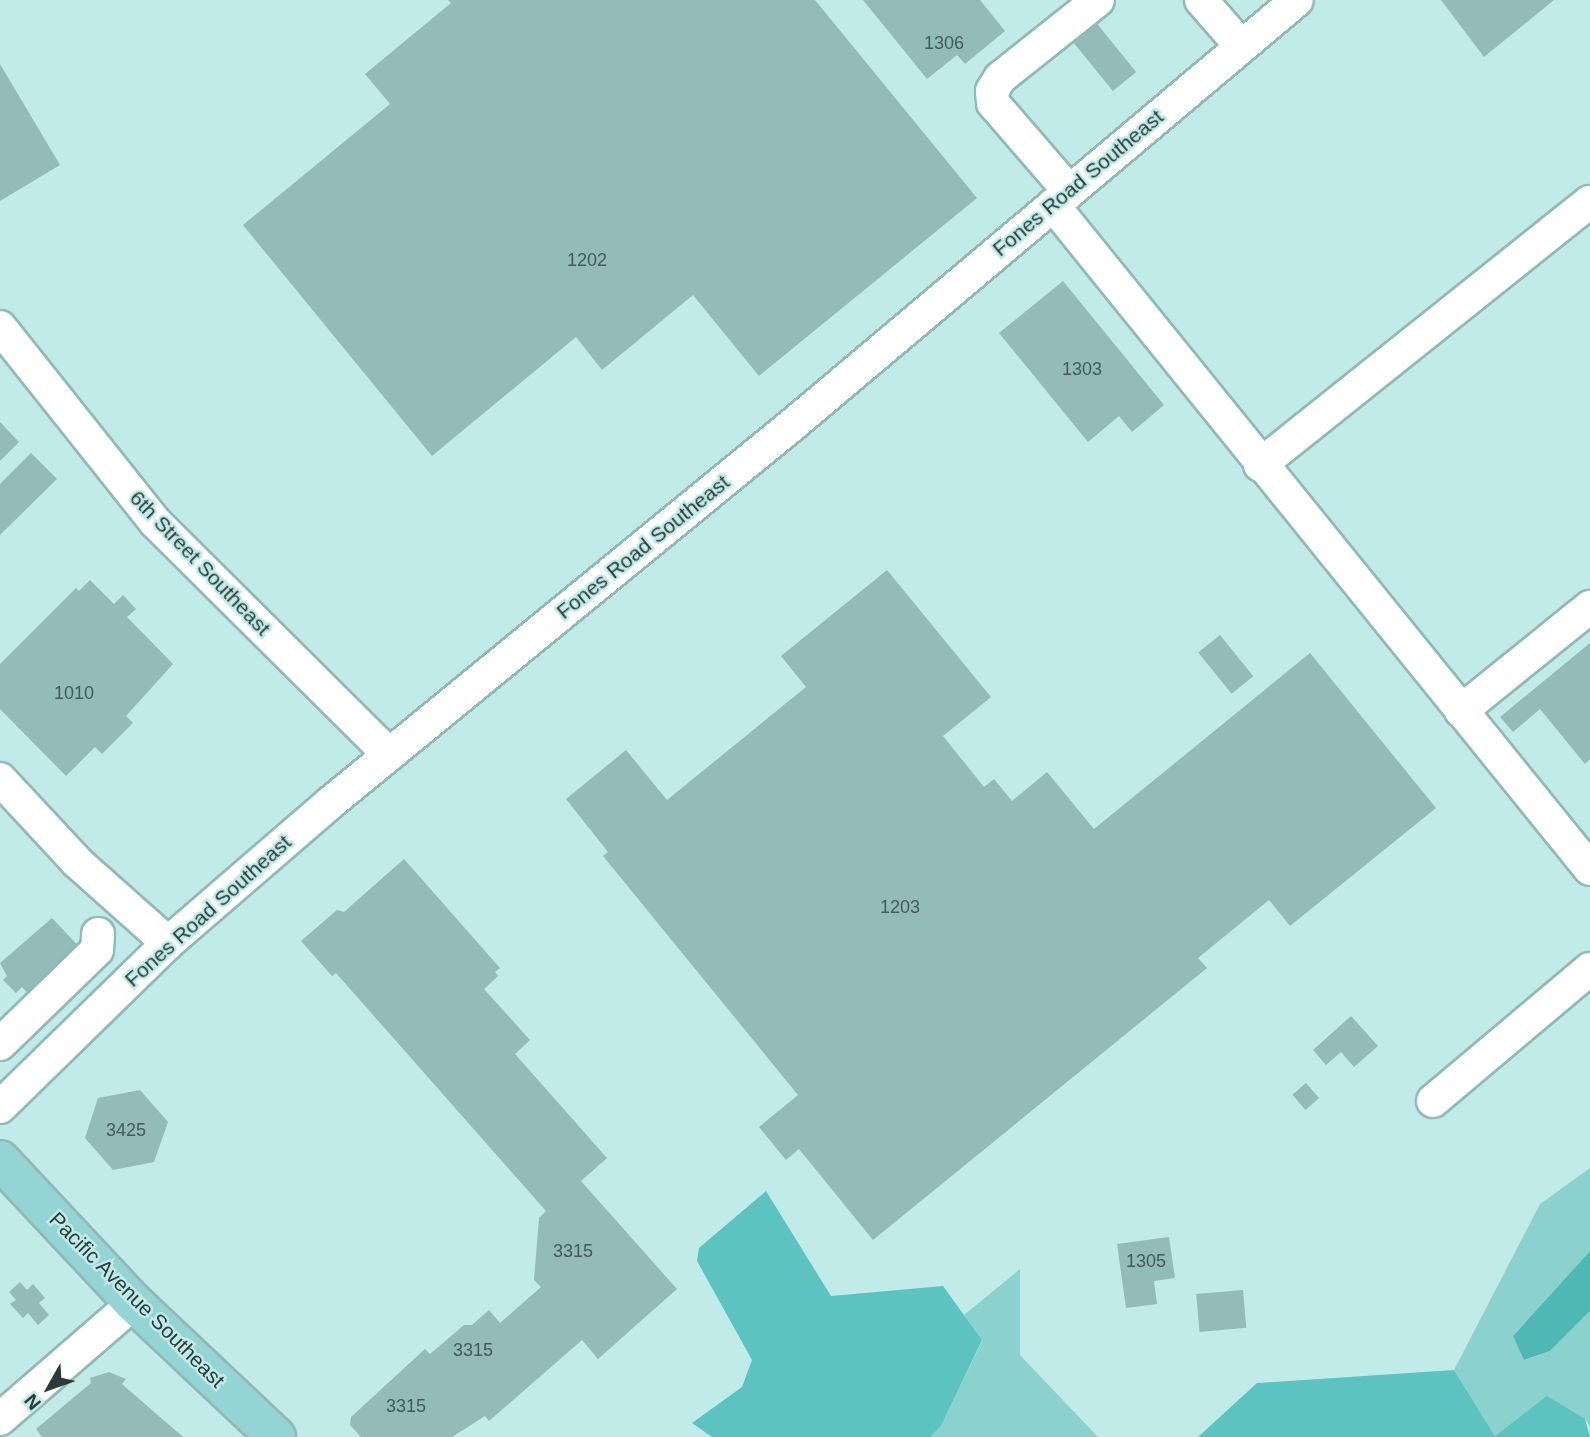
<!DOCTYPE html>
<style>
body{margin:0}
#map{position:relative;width:1590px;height:1437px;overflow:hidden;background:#c1ebe9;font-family:Helvetica,sans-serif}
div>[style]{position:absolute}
.green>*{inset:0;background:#8bd2cf}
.forest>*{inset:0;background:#5cc3c0}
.water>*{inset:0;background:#4fb7b4}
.building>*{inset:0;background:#92bbb9;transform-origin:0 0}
.roads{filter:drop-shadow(2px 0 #90b9b7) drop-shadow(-2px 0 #90b9b7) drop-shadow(0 2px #90b9b7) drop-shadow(0 -2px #90b9b7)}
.minor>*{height:32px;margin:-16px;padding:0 16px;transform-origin:16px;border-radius:16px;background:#fff}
.major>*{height:38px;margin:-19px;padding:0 19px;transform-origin:19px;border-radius:19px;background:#93d5d4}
span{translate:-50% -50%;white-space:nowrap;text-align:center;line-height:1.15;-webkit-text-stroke:5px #c1ebe9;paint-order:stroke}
.number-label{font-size:18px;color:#445b5a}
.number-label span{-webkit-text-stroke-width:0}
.street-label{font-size:21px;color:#2a3b3a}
.north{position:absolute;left:14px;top:1353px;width:70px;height:70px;-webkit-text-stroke:5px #c1ebe9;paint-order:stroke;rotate:230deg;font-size:19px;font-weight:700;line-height:28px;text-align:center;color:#2a3b3a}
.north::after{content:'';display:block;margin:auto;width:24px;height:32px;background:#2a3b3a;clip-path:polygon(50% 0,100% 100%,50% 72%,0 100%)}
</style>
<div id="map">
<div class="green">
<i style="clip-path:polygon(1590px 1168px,1590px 1251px,1513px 1336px,1525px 1360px,1550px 1351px,1590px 1311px,1590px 1427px,1585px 1419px,1495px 1436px,1454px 1370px,1540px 1204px)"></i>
<i style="clip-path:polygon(1020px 1269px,1020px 1355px,1098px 1437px,930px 1437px,941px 1426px,982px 1341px,964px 1315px)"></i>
</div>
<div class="forest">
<i style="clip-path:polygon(766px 1191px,831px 1296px,943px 1286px,982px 1340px,941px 1426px,930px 1437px,712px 1437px,692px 1423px,742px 1387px,752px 1360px,697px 1261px,699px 1248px)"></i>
<i style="clip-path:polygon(1454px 1370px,1495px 1436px,1547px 1396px,1585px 1419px,1590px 1437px,1198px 1437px,1257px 1383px)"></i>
</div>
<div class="water">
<i style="clip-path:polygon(1590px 1251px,1590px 1311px,1550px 1351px,1524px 1360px,1513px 1336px)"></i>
</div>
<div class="building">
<i style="clip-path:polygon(448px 0,815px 0,977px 198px,759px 376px,693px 295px,602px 370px,576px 337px,432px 456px,243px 225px,390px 104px,365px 74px,451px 3px)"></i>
<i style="clip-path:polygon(863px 0,980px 0,1005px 31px,965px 64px,957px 55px,927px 79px)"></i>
<i style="clip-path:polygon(1441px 0,1554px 0,1484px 57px)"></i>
<i style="left:1094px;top:20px;width:67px;height:30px;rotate:51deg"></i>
<i style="clip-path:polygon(0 64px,60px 165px,0 201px)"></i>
<i style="clip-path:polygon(1063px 281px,1164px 405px,1132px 432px,1119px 416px,1088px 442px,999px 333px)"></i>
<i style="clip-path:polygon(0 422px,19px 442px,0 461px)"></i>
<i style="clip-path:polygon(31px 453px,57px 479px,0 535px,0 484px)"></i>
<i style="clip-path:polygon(887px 570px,991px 697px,943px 736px,984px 787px,994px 779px,1012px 801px,1047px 772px,1094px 829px,1310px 653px,1436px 808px,1290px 926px,1269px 900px,1198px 958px,1207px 968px,873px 1240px,799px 1149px,786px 1160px,759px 1127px,798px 1095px,603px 856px,608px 852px,566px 799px,626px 750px,667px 800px,806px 687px,781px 656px)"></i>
<i style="clip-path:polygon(90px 580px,114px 604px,123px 595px,136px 609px,127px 617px,173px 664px,126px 716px,133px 723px,102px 754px,95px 747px,66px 776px,0 709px,0 664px,76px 588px,79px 591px)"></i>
<i style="left:1220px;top:635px;width:53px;height:28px;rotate:51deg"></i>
<i style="clip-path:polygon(1590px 643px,1590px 759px,1585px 764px,1540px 709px,1513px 732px,1500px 717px)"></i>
<i style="clip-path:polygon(404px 859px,500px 968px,495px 972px,498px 976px,484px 989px,530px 1040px,515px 1054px,607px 1158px,581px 1181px,677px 1289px,598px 1359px,582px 1340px,489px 1421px,485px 1416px,452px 1437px,361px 1437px,350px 1425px,351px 1417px,425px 1349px,430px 1354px,464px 1325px,472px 1325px,489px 1310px,500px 1323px,541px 1287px,534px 1280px,539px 1218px,546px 1211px,336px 973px,332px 976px,301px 941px,337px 910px,344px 912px)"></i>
<i style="clip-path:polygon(52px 918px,85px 953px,34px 1000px,22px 987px,16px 993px,3px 980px,7px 976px,0 963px)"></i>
<i style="clip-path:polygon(1351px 1016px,1378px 1046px,1354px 1067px,1341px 1052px,1326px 1065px,1313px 1050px)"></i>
<i style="left:1306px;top:1083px;width:20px;height:18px;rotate:49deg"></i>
<i style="clip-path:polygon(140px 1090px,168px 1122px,154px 1162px,113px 1170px,85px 1138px,98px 1098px)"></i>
<i style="clip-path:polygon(1169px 1237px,1175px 1278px,1154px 1281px,1157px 1304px,1126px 1308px,1117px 1244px)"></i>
<i style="clip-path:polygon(20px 1282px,27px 1290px,33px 1284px,45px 1298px,39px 1303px,49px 1315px,38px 1325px,28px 1313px,23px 1318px,10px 1304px,16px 1300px,9px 1292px)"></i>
<i style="left:1243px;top:1290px;width:38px;height:47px;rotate:85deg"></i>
<i style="clip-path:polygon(109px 1372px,126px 1379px,122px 1384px,183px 1437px,42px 1437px,36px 1429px,91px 1383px,90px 1378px)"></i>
</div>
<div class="roads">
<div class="minor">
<i style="left:1201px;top:0;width:61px;rotate:49deg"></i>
<i style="left:1069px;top:191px;width:116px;rotate:-130.8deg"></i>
<i style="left:993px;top:103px;width:12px;rotate:-95deg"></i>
<i style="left:992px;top:91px;width:15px;rotate:-58deg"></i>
<i style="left:1000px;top:78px;width:125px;rotate:-38.5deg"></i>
<i style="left:1053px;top:205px;width:854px;rotate:51.04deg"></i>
<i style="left:0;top:327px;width:249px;rotate:51.5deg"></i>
<i style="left:155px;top:522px;width:330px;rotate:44.8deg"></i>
<i style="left:1260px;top:465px;width:422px;rotate:-38.6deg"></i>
<i style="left:1461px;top:711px;width:166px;rotate:-38.9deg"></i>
<i style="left:0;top:779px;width:113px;rotate:47.1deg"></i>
<i style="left:77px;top:862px;width:122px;rotate:41.7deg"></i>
<i style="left:0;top:1044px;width:135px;rotate:-44.1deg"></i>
<i style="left:97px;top:950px;width:16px;rotate:-86deg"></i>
<i style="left:1433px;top:1101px;width:205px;rotate:-40.1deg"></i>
<i style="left:0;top:1107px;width:235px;rotate:-44.3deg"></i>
<i style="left:168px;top:943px;width:214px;rotate:-40.8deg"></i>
<i style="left:330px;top:803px;width:596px;rotate:-39.28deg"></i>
<i style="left:791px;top:426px;width:661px;rotate:-40.09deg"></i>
<i style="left:0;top:1419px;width:177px;rotate:-40.9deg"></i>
</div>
<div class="major">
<i style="left:0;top:1160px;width:196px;rotate:46.9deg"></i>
<i style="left:134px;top:1303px;width:195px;rotate:43.3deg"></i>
</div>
</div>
<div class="number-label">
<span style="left:944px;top:43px">1306</span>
<span style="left:587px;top:260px">1202</span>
<span style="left:1082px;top:369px">1303</span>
<span style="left:74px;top:693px">1010</span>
<span style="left:900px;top:907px">1203</span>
<span style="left:126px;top:1130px">3425</span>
<span style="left:573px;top:1251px">3315</span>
<span style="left:1146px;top:1261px">1305</span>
<span style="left:473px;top:1350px">3315</span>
<span style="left:406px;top:1406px">3315</span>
</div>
<div class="street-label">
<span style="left:1078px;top:183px;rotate:-40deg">Fones Road Southeast</span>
<span style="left:643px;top:547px;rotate:-39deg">Fones Road Southeast</span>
<span style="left:200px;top:563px;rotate:46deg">6th Street Southeast</span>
<span style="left:208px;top:911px;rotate:-42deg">Fones Road Southeast</span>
<span style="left:137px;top:1300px;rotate:45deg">Pacific Avenue Southeast</span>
</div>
<div class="north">N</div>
</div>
